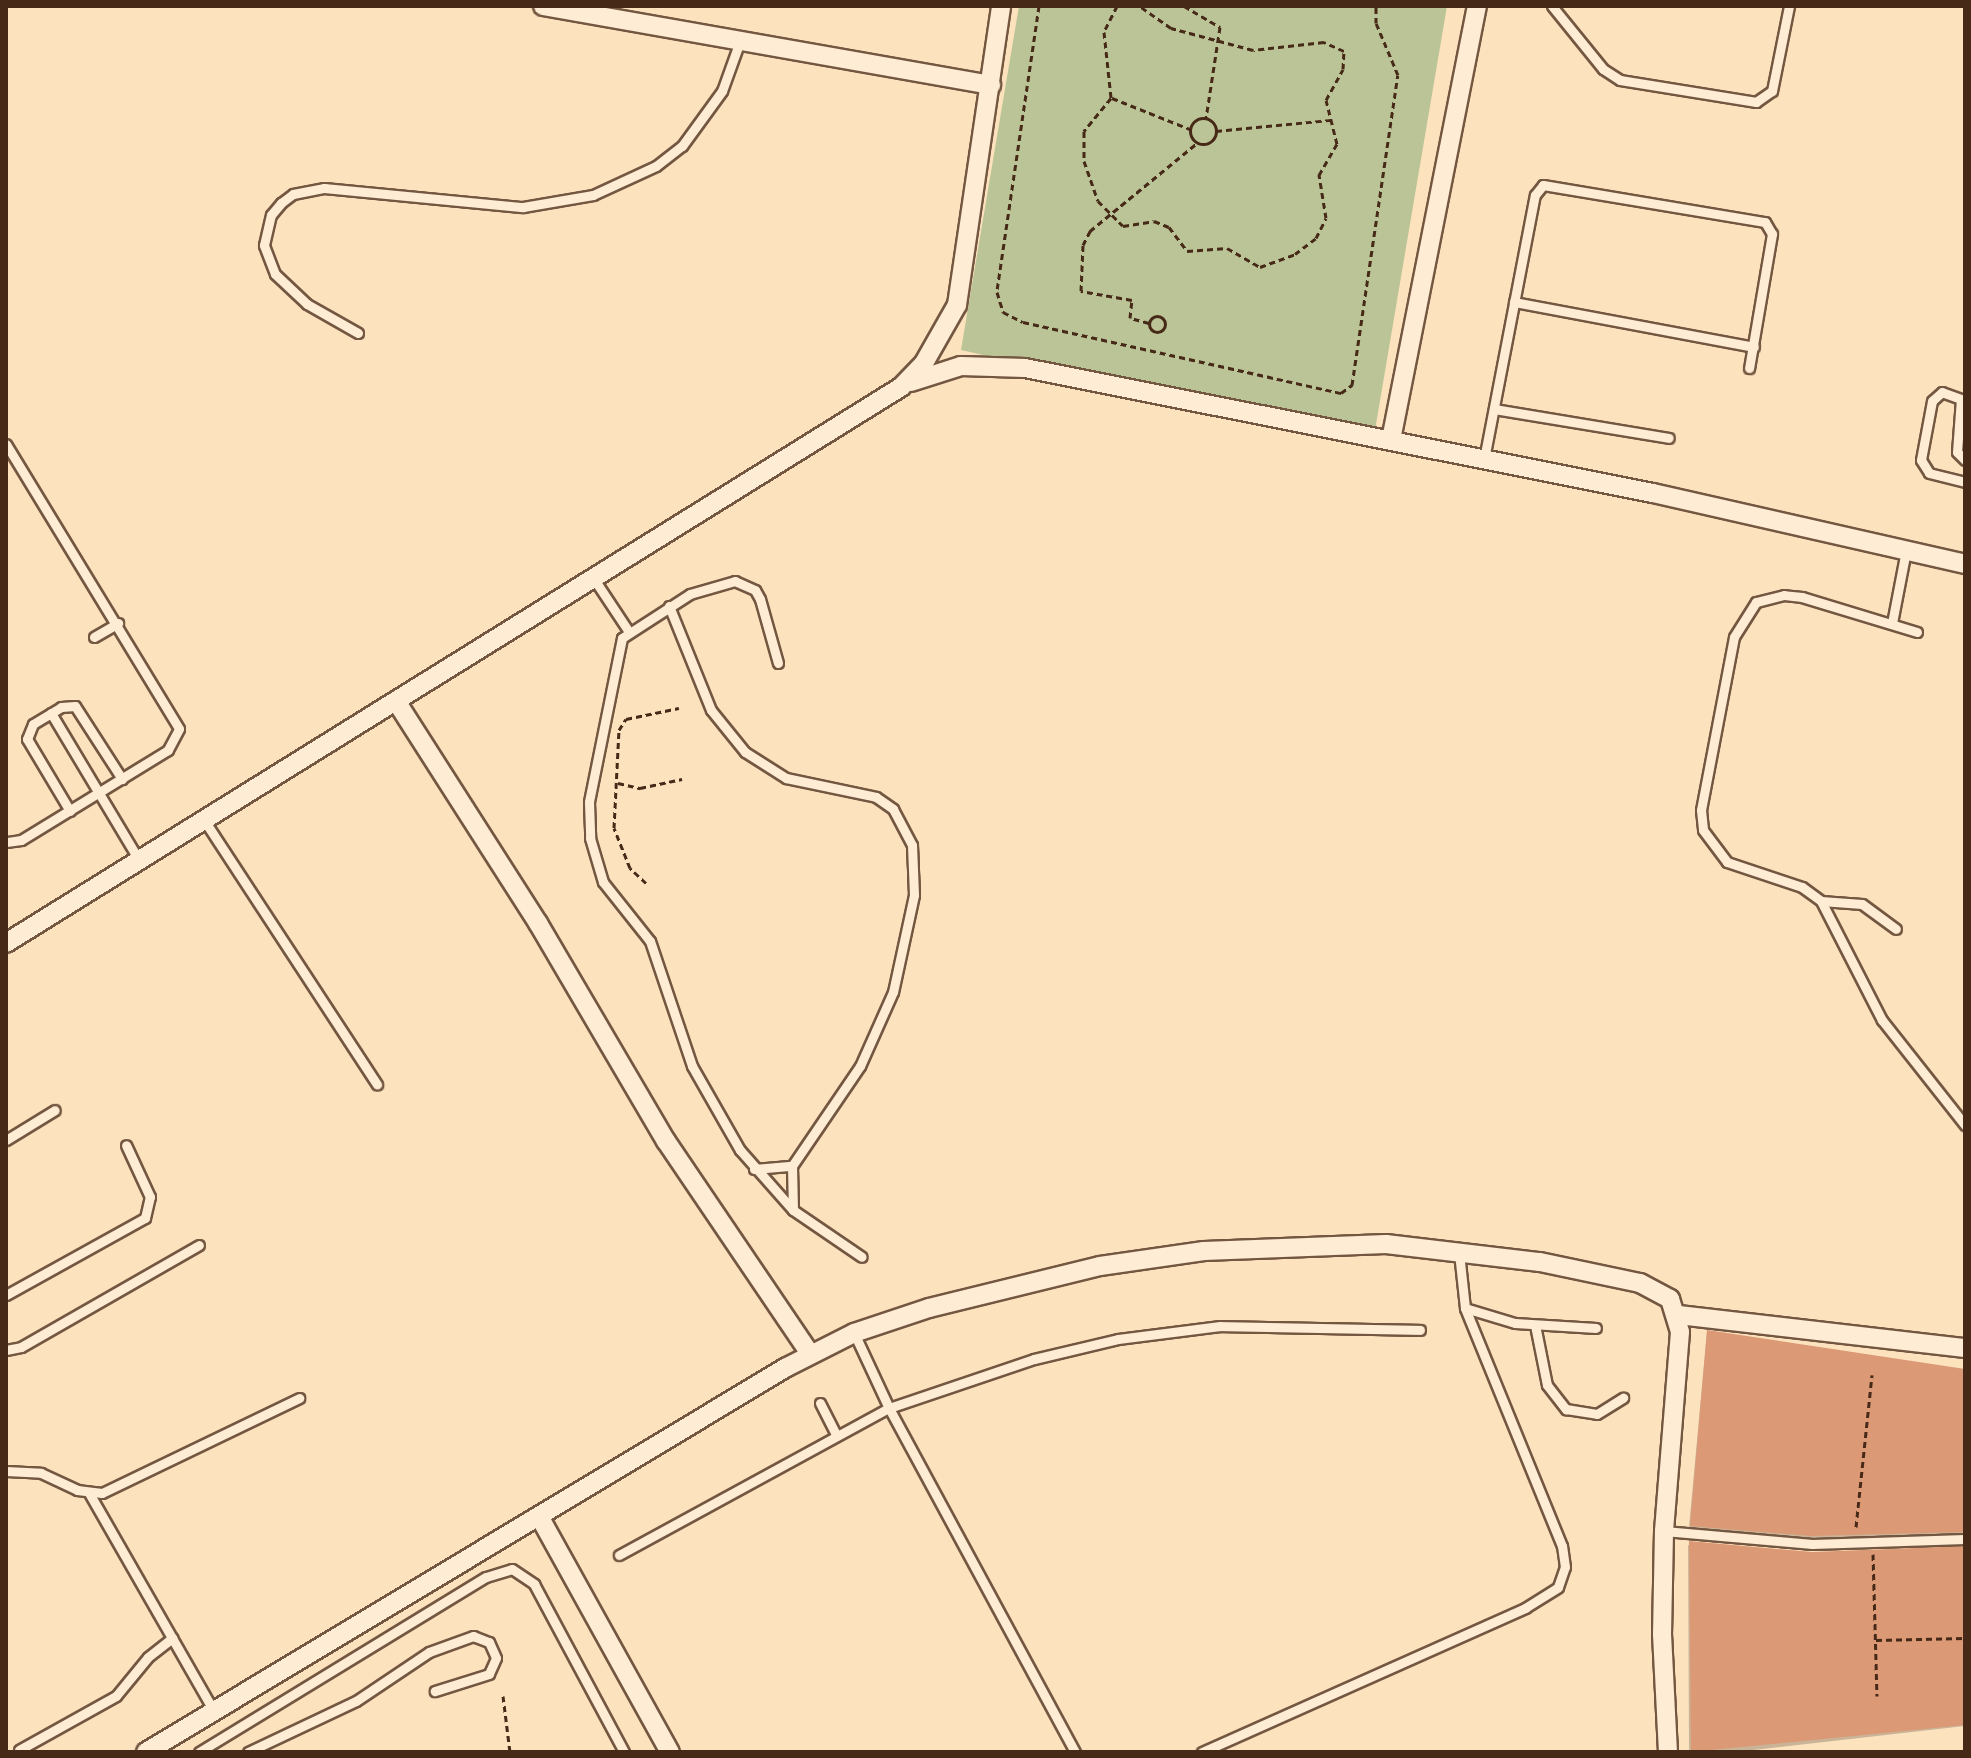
<!DOCTYPE html>
<style>
body{margin:0}
#map{position:relative;width:1971px;height:1758px;overflow:hidden;background:#fde2be;font-family:"IM FELL French Canon",serif}
div>[style]{position:absolute}
.green>*{inset:0;background:#bac496}
.shadow>*{inset:0;background:#0003}
.building>*{inset:0;background:#db9976}
.path>*{height:3px;margin-top:-1.5px;transform-origin:0;background:repeating-linear-gradient(90deg,#462917 0 6px,transparent 0 10px)}
.path>.ring{margin:-1.5px;padding:0;box-sizing:content-box;background:none;border:3px solid #462917;border-radius:50%}
.roads{filter:drop-shadow(2px 0 #745741) drop-shadow(-2px 0 #745741) drop-shadow(0 2px #745741) drop-shadow(0 -2px #745741)}
.service>*{height:9px;margin:-4.5px;padding:0 4.5px;transform-origin:4.5px;border-radius:4.5px;background:#feecd5}
.minor>*{height:18px;margin:-9px;padding:0 9px;transform-origin:9px;border-radius:9px;background:#feecd5}
span{translate:-50% -50%;white-space:nowrap;text-align:center;line-height:1.15;-webkit-text-stroke:7px #feecd5;paint-order:stroke}
.frame{position:absolute;inset:0;border:8px solid #462917;pointer-events:none}
</style>
<div id="map">
<div class="green">
<i style="clip-path:polygon(1019px 6px,1447px 6px,1373px 442px,961px 350px)"></i>
</div>
<div class="shadow">
<i style="clip-path:polygon(1707px 1332px,1965px 1373px,1965px 1535px,1809px 1538px,1689px 1527px)"></i>
<i style="clip-path:polygon(1688px 1545px,1812px 1554px,1965px 1549px,1965px 1726px,1737px 1752px,1689px 1752px)"></i>
</div>
<div class="building">
<i style="clip-path:polygon(1707px 1330px,1965px 1369px,1965px 1532px,1812px 1536px,1690px 1526px)"></i>
<i style="clip-path:polygon(1689px 1541px,1812px 1552px,1965px 1546px,1965px 1725px,1691px 1752px)"></i>
</div>
<div class="path">
<i style="left:1039px;top:6px;width:289px;rotate:98.4deg"></i>
<i style="left:997px;top:292px;width:21px;rotate:73deg"></i>
<i style="left:1003px;top:312px;width:22px;rotate:27deg"></i>
<i style="left:1023px;top:322px;width:326px;rotate:12.6deg"></i>
<i style="left:1341px;top:393px;width:14px;rotate:-36deg"></i>
<i style="left:1352px;top:385px;width:313px;rotate:-81.6deg"></i>
<i style="left:1398px;top:75px;width:56px;rotate:-112.9deg"></i>
<i style="left:1376px;top:23px;width:17px;rotate:-90deg"></i>
<i style="left:1117px;top:6px;width:29px;rotate:117deg"></i>
<i style="left:1104px;top:32px;width:66px;rotate:83.9deg"></i>
<i style="left:1111px;top:98px;width:43px;rotate:129.3deg"></i>
<i style="left:1084px;top:131px;width:30px;rotate:90deg"></i>
<i style="left:1084px;top:161px;width:42px;rotate:70.7deg"></i>
<i style="left:1098px;top:201px;width:35px;rotate:45deg"></i>
<i style="left:1123px;top:226px;width:31px;rotate:-9deg"></i>
<i style="left:1154px;top:221px;width:16px;rotate:22deg"></i>
<i style="left:1169px;top:227px;width:30px;rotate:53deg"></i>
<i style="left:1187px;top:251px;width:40px;rotate:-4.3deg"></i>
<i style="left:1227px;top:248px;width:38px;rotate:30deg"></i>
<i style="left:1260px;top:267px;width:37px;rotate:-20deg"></i>
<i style="left:1295px;top:254px;width:26px;rotate:-37deg"></i>
<i style="left:1316px;top:238px;width:22px;rotate:-63deg"></i>
<i style="left:1326px;top:218px;width:44px;rotate:-99.2deg"></i>
<i style="left:1319px;top:175px;width:36px;rotate:-60deg"></i>
<i style="left:1337px;top:144px;width:45px;rotate:-104deg"></i>
<i style="left:1326px;top:100px;width:35px;rotate:-61deg"></i>
<i style="left:1343px;top:69px;width:18px;rotate:-87deg"></i>
<i style="left:1344px;top:51px;width:22px;rotate:-156deg"></i>
<i style="left:1324px;top:42px;width:71px;rotate:173.6deg"></i>
<i style="left:1253px;top:50px;width:85px;rotate:-165deg"></i>
<i style="left:1171px;top:28px;width:39px;rotate:-145deg"></i>
<i style="left:1184px;top:6px;width:42px;rotate:30.3deg"></i>
<i style="left:1220px;top:27px;width:93px;rotate:98.7deg"></i>
<i style="left:1112px;top:98px;width:84px;rotate:21.7deg"></i>
<i class="ring" style="left:1190px;top:118px;width:23px;height:23px"></i>
<i style="left:1216px;top:131px;width:116px;rotate:-5.5deg"></i>
<i class="ring" style="left:1149px;top:316px;width:13px;height:13px"></i>
<i style="left:1149px;top:323px;width:20px;rotate:-165deg"></i>
<i style="left:1130px;top:318px;width:18px;rotate:-84deg"></i>
<i style="left:1132px;top:300px;width:52px;rotate:-170deg"></i>
<i style="left:1081px;top:291px;width:46px;rotate:-87.5deg"></i>
<i style="left:1083px;top:245px;width:16px;rotate:-63deg"></i>
<i style="left:1090px;top:231px;width:139px;rotate:-39.4deg"></i>
<i style="left:618px;top:783px;width:23px;rotate:13deg"></i>
<i style="left:640px;top:788px;width:43px;rotate:-12.1deg"></i>
<i style="left:646px;top:883px;width:22px;rotate:-137deg"></i>
<i style="left:630px;top:868px;width:43px;rotate:-111.8deg"></i>
<i style="left:614px;top:828px;width:98px;rotate:-87.1deg"></i>
<i style="left:619px;top:730px;width:13px;rotate:-58deg"></i>
<i style="left:626px;top:719px;width:54px;rotate:-11.7deg"></i>
<i style="left:1856px;top:1527px;width:153px;rotate:-84deg"></i>
<i style="left:1873px;top:1554px;width:142px;rotate:88.4deg"></i>
<i style="left:1876px;top:1640px;width:89px;rotate:-1.3deg"></i>
<i style="left:503px;top:1696px;width:56px;rotate:82.9deg"></i>
</div>
<div class="roads">
<div class="service">
<i style="left:1552px;top:6px;width:81px;rotate:51deg"></i>
<i style="left:1603px;top:69px;width:20px;rotate:33deg"></i>
<i style="left:1620px;top:80px;width:138px;rotate:9.2deg"></i>
<i style="left:1756px;top:102px;width:19px;rotate:-35deg"></i>
<i style="left:1772px;top:91px;width:87px;rotate:-78.7deg"></i>
<i style="left:1514px;top:302px;width:244px;rotate:10.6deg"></i>
<i style="left:358px;top:333px;width:59px;rotate:-150.4deg"></i>
<i style="left:307px;top:304px;width:44px;rotate:-136.8deg"></i>
<i style="left:275px;top:274px;width:31px;rotate:-111deg"></i>
<i style="left:264px;top:245px;width:31px;rotate:-77deg"></i>
<i style="left:271px;top:215px;width:16px;rotate:-50deg"></i>
<i style="left:281px;top:203px;width:15px;rotate:-37deg"></i>
<i style="left:293px;top:194px;width:32px;rotate:-11deg"></i>
<i style="left:324px;top:188px;width:200px;rotate:5.5deg"></i>
<i style="left:523px;top:207px;width:71px;rotate:-9.7deg"></i>
<i style="left:593px;top:195px;width:69px;rotate:-24.7deg"></i>
<i style="left:656px;top:166px;width:33px;rotate:-38deg"></i>
<i style="left:682px;top:146px;width:68px;rotate:-54deg"></i>
<i style="left:722px;top:91px;width:53px;rotate:-70.2deg"></i>
<i style="left:1494px;top:409px;width:177px;rotate:9.4deg"></i>
<i style="left:6px;top:444px;width:333px;rotate:58.7deg"></i>
<i style="left:179px;top:729px;width:24px;rotate:118deg"></i>
<i style="left:168px;top:750px;width:172px;rotate:148.5deg"></i>
<i style="left:21px;top:840px;width:15px;rotate:172deg"></i>
<i style="left:1484px;top:459px;width:269px;rotate:-79.1deg"></i>
<i style="left:1535px;top:195px;width:13px;rotate:-51deg"></i>
<i style="left:1543px;top:185px;width:225px;rotate:9.5deg"></i>
<i style="left:1765px;top:222px;width:14px;rotate:60deg"></i>
<i style="left:1772px;top:234px;width:136px;rotate:99.7deg"></i>
<i style="left:1965px;top:460px;width:11px;rotate:-135deg"></i>
<i style="left:1957px;top:452px;width:53px;rotate:-85.7deg"></i>
<i style="left:1961px;top:399px;width:20px;rotate:-160deg"></i>
<i style="left:1942px;top:392px;width:13px;rotate:138deg"></i>
<i style="left:1932px;top:401px;width:60px;rotate:100.6deg"></i>
<i style="left:1921px;top:460px;width:15px;rotate:58deg"></i>
<i style="left:1929px;top:473px;width:37px;rotate:14deg"></i>
<i style="left:592px;top:576px;width:67px;rotate:56.5deg"></i>
<i style="left:669px;top:606px;width:112px;rotate:68deg"></i>
<i style="left:711px;top:710px;width:54px;rotate:51deg"></i>
<i style="left:745px;top:752px;width:49px;rotate:32.4deg"></i>
<i style="left:786px;top:778px;width:92px;rotate:11.9deg"></i>
<i style="left:876px;top:797px;width:21px;rotate:35deg"></i>
<i style="left:893px;top:809px;width:41px;rotate:62.2deg"></i>
<i style="left:912px;top:845px;width:50px;rotate:87.7deg"></i>
<i style="left:914px;top:895px;width:99px;rotate:102.2deg"></i>
<i style="left:893px;top:992px;width:81px;rotate:114deg"></i>
<i style="left:860px;top:1066px;width:121px;rotate:124.2deg"></i>
<i style="left:792px;top:1166px;width:44px;rotate:88.7deg"></i>
<i style="left:1892px;top:623px;width:74px;rotate:-79.1deg"></i>
<i style="left:1917px;top:632px;width:120px;rotate:-163.1deg"></i>
<i style="left:1802px;top:597px;width:18px;rotate:-174deg"></i>
<i style="left:1784px;top:595px;width:29px;rotate:166deg"></i>
<i style="left:1756px;top:602px;width:41px;rotate:122.2deg"></i>
<i style="left:1734px;top:637px;width:176px;rotate:100.8deg"></i>
<i style="left:1701px;top:810px;width:20px;rotate:84deg"></i>
<i style="left:1703px;top:830px;width:40px;rotate:53deg"></i>
<i style="left:1727px;top:862px;width:79px;rotate:18.4deg"></i>
<i style="left:1802px;top:887px;width:24px;rotate:36deg"></i>
<i style="left:1821px;top:901px;width:134px;rotate:62.9deg"></i>
<i style="left:1882px;top:1020px;width:134px;rotate:51.7deg"></i>
<i style="left:94px;top:637px;width:28px;rotate:-30deg"></i>
<i style="left:778px;top:663px;width:66px;rotate:-105.7deg"></i>
<i style="left:760px;top:599px;width:10px;rotate:-119deg"></i>
<i style="left:755px;top:590px;width:22px;rotate:-156deg"></i>
<i style="left:735px;top:581px;width:47px;rotate:163.9deg"></i>
<i style="left:690px;top:594px;width:81px;rotate:147.1deg"></i>
<i style="left:622px;top:638px;width:167px;rotate:101.4deg"></i>
<i style="left:589px;top:802px;width:36px;rotate:88deg"></i>
<i style="left:590px;top:838px;width:46px;rotate:73.5deg"></i>
<i style="left:603px;top:882px;width:75px;rotate:51.5deg"></i>
<i style="left:650px;top:941px;width:132px;rotate:71.4deg"></i>
<i style="left:692px;top:1066px;width:97px;rotate:60.3deg"></i>
<i style="left:740px;top:1150px;width:80px;rotate:48.5deg"></i>
<i style="left:793px;top:1210px;width:83px;rotate:34.3deg"></i>
<i style="left:51px;top:713px;width:171px;rotate:59.1deg"></i>
<i style="left:70px;top:811px;width:84px;rotate:-120.8deg"></i>
<i style="left:27px;top:739px;width:16px;rotate:-68deg"></i>
<i style="left:33px;top:724px;width:33px;rotate:-31deg"></i>
<i style="left:61px;top:707px;width:14px;rotate:-4deg"></i>
<i style="left:75px;top:706px;width:87px;rotate:57.2deg"></i>
<i style="left:204px;top:820px;width:316px;rotate:56.8deg"></i>
<i style="left:1821px;top:901px;width:41px;rotate:4.2deg"></i>
<i style="left:1862px;top:904px;width:42px;rotate:36.3deg"></i>
<i style="left:6px;top:1140px;width:57px;rotate:-31.5deg"></i>
<i style="left:754px;top:1169px;width:38px;rotate:-5deg"></i>
<i style="left:6px;top:1295px;width:159px;rotate:-29deg"></i>
<i style="left:145px;top:1218px;width:22px;rotate:-77deg"></i>
<i style="left:150px;top:1197px;width:57px;rotate:-114.8deg"></i>
<i style="left:1465px;top:1308px;width:52px;rotate:16.7deg"></i>
<i style="left:1515px;top:1323px;width:81px;rotate:3.5deg"></i>
<i style="left:1535px;top:1325px;width:61px;rotate:78.7deg"></i>
<i style="left:1547px;top:1385px;width:31px;rotate:52deg"></i>
<i style="left:1566px;top:1409px;width:31px;rotate:9deg"></i>
<i style="left:1597px;top:1414px;width:31px;rotate:-32deg"></i>
<i style="left:854px;top:1333px;width:83px;rotate:65deg"></i>
<i style="left:889px;top:1408px;width:391px;rotate:61.6deg"></i>
<i style="left:6px;top:1350px;width:15px;rotate:-11deg"></i>
<i style="left:21px;top:1347px;width:205px;rotate:-29.8deg"></i>
<i style="left:820px;top:1403px;width:35px;rotate:63deg"></i>
<i style="left:6px;top:1471px;width:35px;rotate:3deg"></i>
<i style="left:41px;top:1473px;width:40px;rotate:25deg"></i>
<i style="left:77px;top:1490px;width:25px;rotate:7deg"></i>
<i style="left:102px;top:1493px;width:219px;rotate:-25.7deg"></i>
<i style="left:89px;top:1493px;width:251px;rotate:60.2deg"></i>
<i style="left:1664px;top:1531px;width:149px;rotate:5deg"></i>
<i style="left:1812px;top:1544px;width:153px;rotate:-1.9deg"></i>
<i style="left:619px;top:1555px;width:307px;rotate:-28.6deg"></i>
<i style="left:889px;top:1408px;width:153px;rotate:-18.7deg"></i>
<i style="left:1034px;top:1359px;width:86px;rotate:-13.4deg"></i>
<i style="left:1118px;top:1339px;width:103px;rotate:-7.3deg"></i>
<i style="left:1220px;top:1326px;width:200px;rotate:1.1deg"></i>
<i style="left:19px;top:1750px;width:111px;rotate:-29.1deg"></i>
<i style="left:116px;top:1696px;width:50px;rotate:-50.6deg"></i>
<i style="left:148px;top:1657px;width:31px;rotate:-38deg"></i>
<i style="left:199px;top:1752px;width:336px;rotate:-31.4deg"></i>
<i style="left:486px;top:1577px;width:27px;rotate:-17deg"></i>
<i style="left:512px;top:1569px;width:27px;rotate:34deg"></i>
<i style="left:534px;top:1584px;width:191px;rotate:61.8deg"></i>
<i style="left:248px;top:1752px;width:119px;rotate:-25.3deg"></i>
<i style="left:356px;top:1701px;width:88px;rotate:-33.9deg"></i>
<i style="left:429px;top:1652px;width:47px;rotate:-20deg"></i>
<i style="left:473px;top:1636px;width:17px;rotate:21deg"></i>
<i style="left:489px;top:1642px;width:17px;rotate:66deg"></i>
<i style="left:496px;top:1658px;width:17px;rotate:114deg"></i>
<i style="left:489px;top:1674px;width:57px;rotate:162.5deg"></i>
<i style="left:1202px;top:1752px;width:354px;rotate:-24deg"></i>
<i style="left:1525px;top:1608px;width:39px;rotate:-32deg"></i>
<i style="left:1558px;top:1587px;width:21px;rotate:-71deg"></i>
<i style="left:1565px;top:1567px;width:21px;rotate:-98deg"></i>
<i style="left:1562px;top:1546px;width:257px;rotate:-112.2deg"></i>
<i style="left:1465px;top:1308px;width:55px;rotate:-96.2deg"></i>
</div>
<div class="minor">
<i style="left:543px;top:6px;width:455px;rotate:10deg"></i>
<i style="left:911px;top:382px;width:52px;rotate:-17.7deg"></i>
<i style="left:961px;top:366px;width:64px;rotate:1.8deg"></i>
<i style="left:1025px;top:368px;width:640px;rotate:11.26deg"></i>
<i style="left:1653px;top:493px;width:320px;rotate:12.8deg"></i>
<i style="left:1391px;top:440px;width:442px;rotate:-78.8deg"></i>
<i style="left:396px;top:701px;width:264px;rotate:57.4deg"></i>
<i style="left:538px;top:923px;width:253px;rotate:59.6deg"></i>
<i style="left:666px;top:1141px;width:257px;rotate:55.9deg"></i>
<i style="left:6px;top:943px;width:1054px;rotate:-31.85deg"></i>
<i style="left:901px;top:387px;width:33px;rotate:-46deg"></i>
<i style="left:924px;top:363px;width:67px;rotate:-60.4deg"></i>
<i style="left:957px;top:305px;width:302px;rotate:-81.6deg"></i>
<i style="left:1679px;top:1315px;width:288px;rotate:6.6deg"></i>
<i style="left:539px;top:1516px;width:270px;rotate:61deg"></i>
<i style="left:146px;top:1752px;width:746px;rotate:-31deg"></i>
<i style="left:785px;top:1368px;width:77px;rotate:-26.9deg"></i>
<i style="left:854px;top:1333px;width:79px;rotate:-18.4deg"></i>
<i style="left:929px;top:1308px;width:176px;rotate:-13.8deg"></i>
<i style="left:1100px;top:1266px;width:105px;rotate:-8.2deg"></i>
<i style="left:1204px;top:1251px;width:182px;rotate:-2.2deg"></i>
<i style="left:1386px;top:1244px;width:155px;rotate:6.7deg"></i>
<i style="left:1540px;top:1262px;width:102px;rotate:11.9deg"></i>
<i style="left:1640px;top:1283px;width:34px;rotate:28deg"></i>
<i style="left:1670px;top:1299px;width:34px;rotate:73deg"></i>
<i style="left:1680px;top:1332px;width:200px;rotate:94.6deg"></i>
<i style="left:1664px;top:1531px;width:103px;rotate:91.1deg"></i>
<i style="left:1662px;top:1634px;width:118px;rotate:87.1deg"></i>
</div>
</div>
<div class="frame"></div>
</div>
